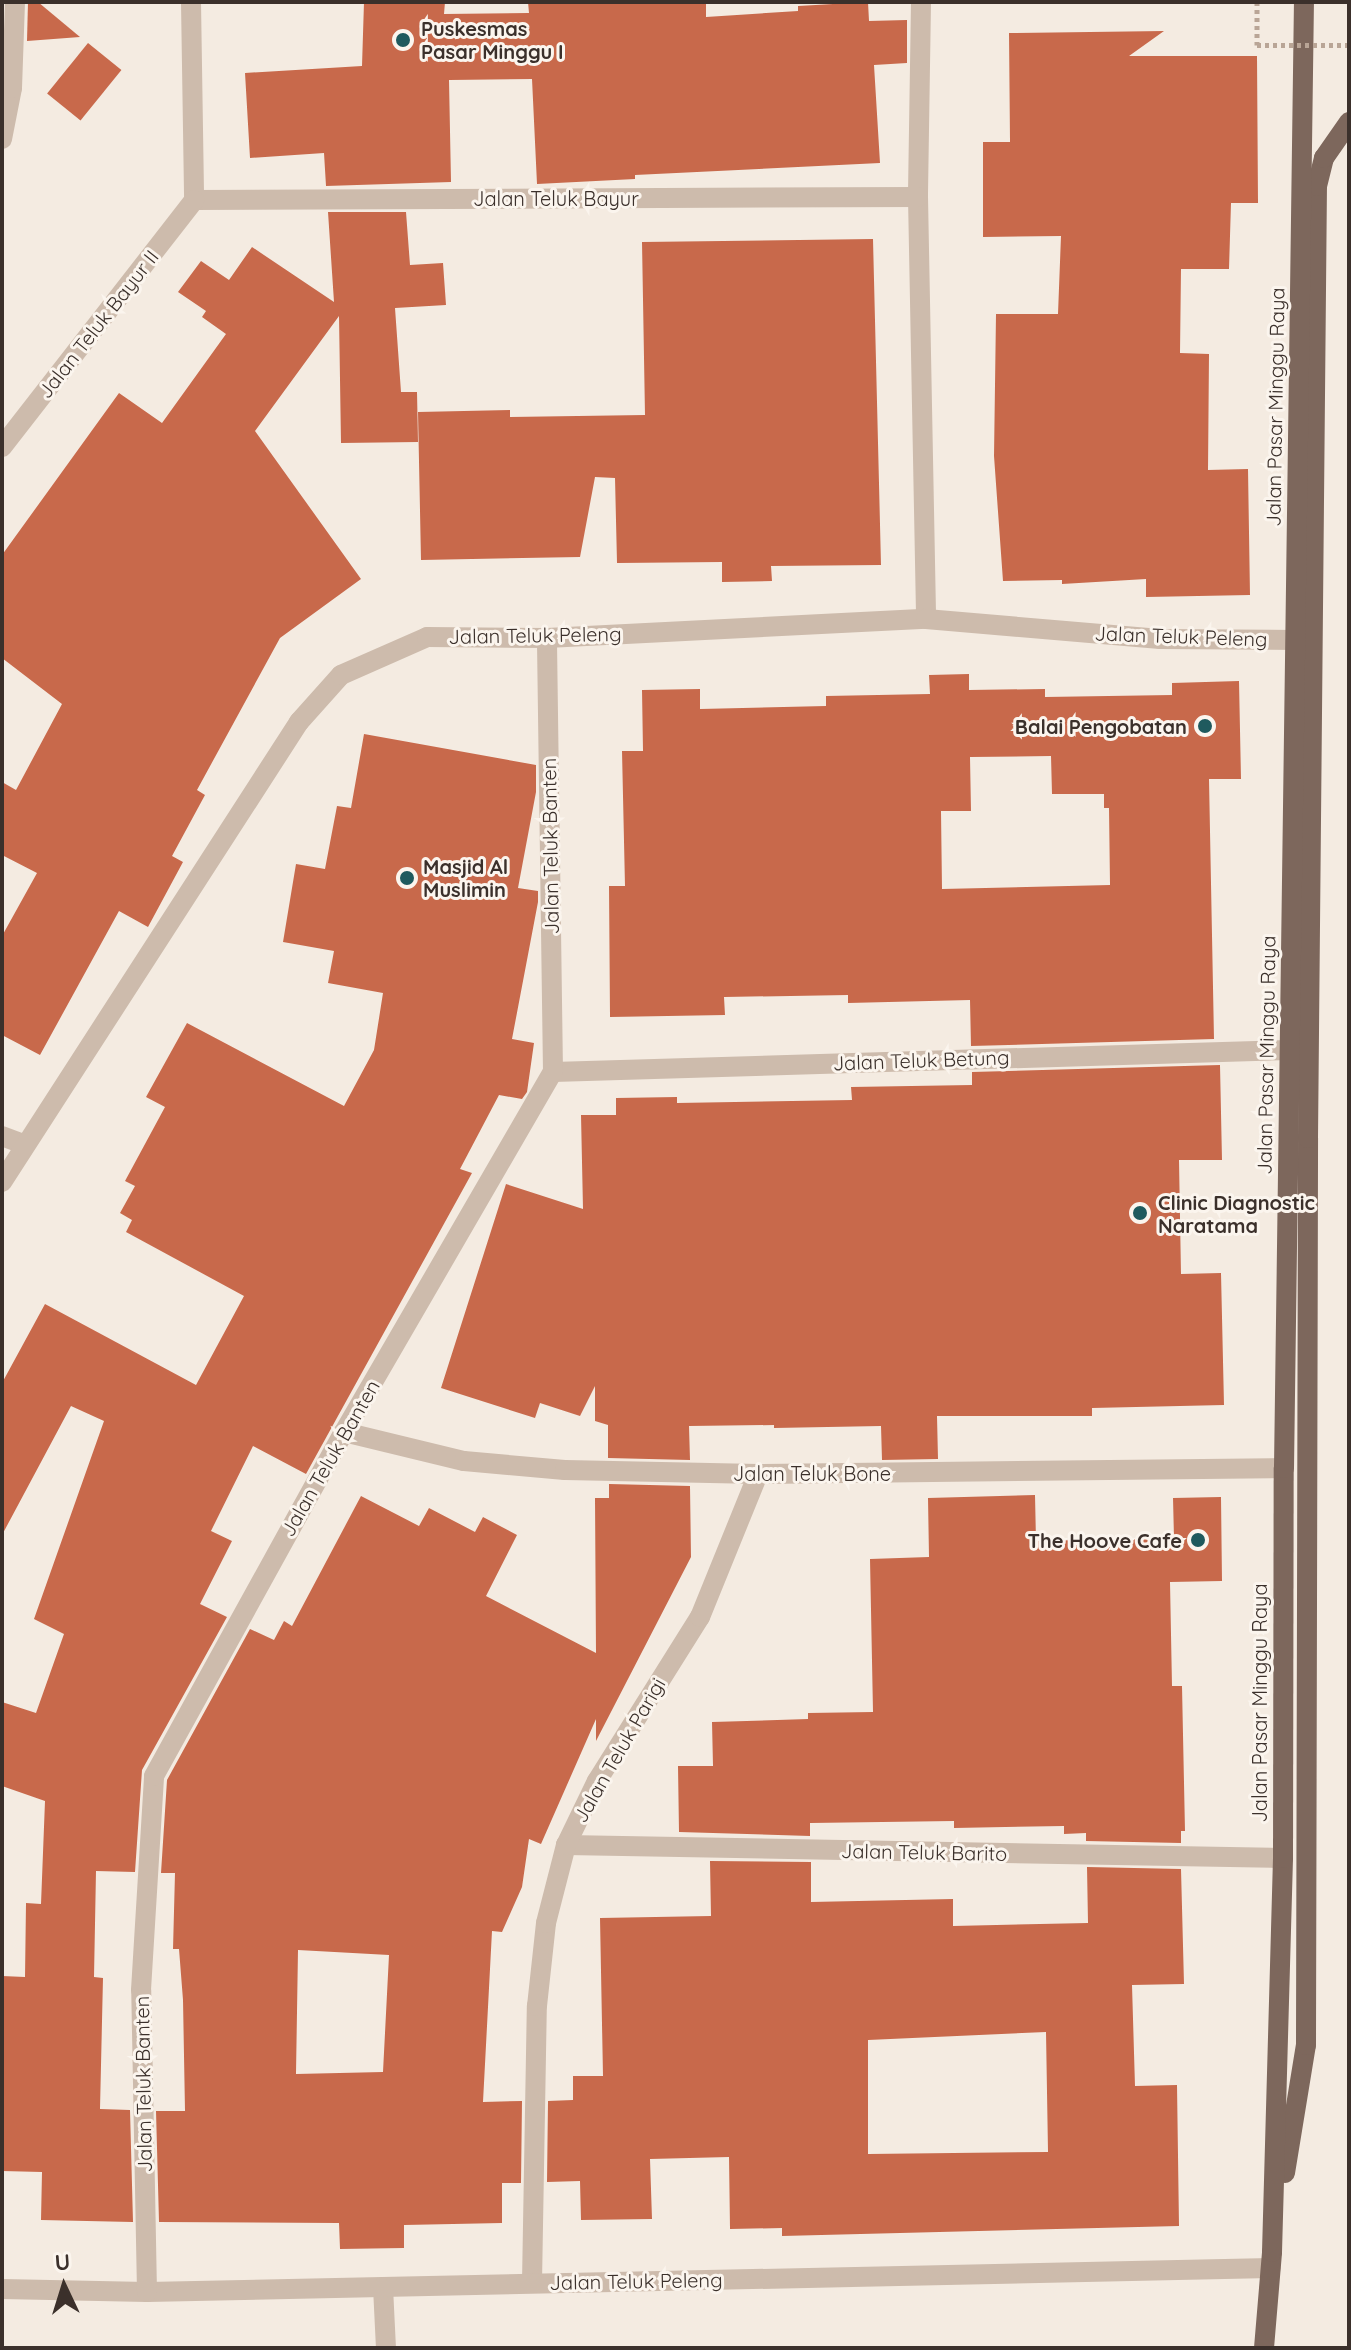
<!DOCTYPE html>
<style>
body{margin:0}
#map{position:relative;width:1351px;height:2350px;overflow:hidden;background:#f4ebe1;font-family:Quicksand,sans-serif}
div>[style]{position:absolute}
.building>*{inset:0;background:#c8694b;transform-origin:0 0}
.path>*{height:5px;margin-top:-2.5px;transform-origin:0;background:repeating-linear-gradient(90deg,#b9a596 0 4px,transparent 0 8px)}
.minor>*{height:20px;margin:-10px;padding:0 10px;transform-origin:10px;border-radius:10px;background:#cdbbac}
.primary>*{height:20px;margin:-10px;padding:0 10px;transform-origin:10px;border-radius:10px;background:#7d675c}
.path-bridge>*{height:5px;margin-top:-2.5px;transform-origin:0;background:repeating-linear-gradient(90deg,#b9a596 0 4px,transparent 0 8px)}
.dots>*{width:22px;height:22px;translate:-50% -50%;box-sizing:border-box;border:4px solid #fbf5ee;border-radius:50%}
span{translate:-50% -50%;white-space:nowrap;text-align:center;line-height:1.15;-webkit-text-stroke:6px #fbf5ee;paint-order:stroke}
.poi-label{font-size:20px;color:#3b302b;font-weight:700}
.left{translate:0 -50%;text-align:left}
.right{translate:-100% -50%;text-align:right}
.street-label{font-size:20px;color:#3b302b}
.frame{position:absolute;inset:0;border:4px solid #3b302b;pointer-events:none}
.north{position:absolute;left:24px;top:2246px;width:80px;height:80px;-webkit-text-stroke:6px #fbf5ee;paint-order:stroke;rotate:356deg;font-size:22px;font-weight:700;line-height:32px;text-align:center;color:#3b302b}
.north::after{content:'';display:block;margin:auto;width:28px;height:36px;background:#3b302b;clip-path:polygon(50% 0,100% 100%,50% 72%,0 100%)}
</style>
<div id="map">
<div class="building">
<i style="clip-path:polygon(28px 2px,38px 2px,80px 37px,27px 41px)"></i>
<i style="clip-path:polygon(364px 2px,445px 2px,444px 14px,529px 13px,528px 2px,706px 2px,706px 17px,798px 11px,798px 6px,868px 2px,869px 21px,907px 20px,907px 63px,874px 65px,880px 163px,635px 175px,635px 179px,537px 184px,532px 79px,449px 80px,451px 182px,326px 186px,324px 153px,250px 158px,245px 73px,362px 66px)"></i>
<i style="clip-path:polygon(1164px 31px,1129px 56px,1257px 56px,1258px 203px,1231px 203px,1229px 269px,1181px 269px,1180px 353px,1209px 354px,1208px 470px,1248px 469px,1250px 595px,1146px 597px,1146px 579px,1062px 584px,1062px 580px,1003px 581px,994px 456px,996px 314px,1058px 314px,1061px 236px,983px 237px,983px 142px,1010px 142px,1009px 33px)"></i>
<i style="left:88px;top:43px;width:43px;height:65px;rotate:39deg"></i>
<i style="clip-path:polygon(328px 212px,406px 212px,410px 265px,443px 263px,446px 305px,395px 308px,401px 392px,417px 392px,418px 442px,341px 443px,339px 316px,255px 431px,361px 579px,280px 638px,197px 790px,205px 795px,172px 856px,183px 862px,148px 927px,119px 911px,40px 1055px,2px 1035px,2px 936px,37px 873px,2px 855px,2px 782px,16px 790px,62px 704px,2px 658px,2px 555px,119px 393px,162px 423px,226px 334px,202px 317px,206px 311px,178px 292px,201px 261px,229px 280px,252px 247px,334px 302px)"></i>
<i style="clip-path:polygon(873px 239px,881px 565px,771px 566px,772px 581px,722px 582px,722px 562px,617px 563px,615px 478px,595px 477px,580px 557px,421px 560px,418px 412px,510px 410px,510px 417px,645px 415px,642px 242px)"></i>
<i style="clip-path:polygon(evenodd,969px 674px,969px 690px,1045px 689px,1045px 697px,1172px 695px,1172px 683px,1239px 681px,1241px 779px,1209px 779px,1214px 1039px,971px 1046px,970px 1000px,848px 1003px,848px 995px,724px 997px,725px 1015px,610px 1017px,609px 886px,625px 886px,622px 751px,643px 751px,642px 690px,700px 689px,700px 709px,826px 706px,826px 696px,930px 694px,929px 675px,969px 674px,1051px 756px,1052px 794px,1104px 794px,1104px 808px,1109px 808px,1110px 885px,942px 889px,941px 811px,971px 811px,970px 757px,1051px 756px)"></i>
<i style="clip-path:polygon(364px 734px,536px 765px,536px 792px,518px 888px,538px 891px,538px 902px,512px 1039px,534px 1043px,527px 1092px,522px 1099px,499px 1095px,460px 1169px,472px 1173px,306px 1474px,253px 1446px,211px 1531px,232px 1541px,200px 1604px,227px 1617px,142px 1770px,135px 1872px,96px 1871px,94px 1977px,103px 1978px,100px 2109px,130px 2110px,133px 2222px,41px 2220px,42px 2172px,2px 2171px,2px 1976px,25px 1977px,26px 1903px,41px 1904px,45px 1801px,2px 1786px,2px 1702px,36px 1713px,64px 1634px,34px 1619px,104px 1421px,71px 1406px,2px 1535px,2px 1383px,45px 1304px,196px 1385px,244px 1296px,126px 1232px,132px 1220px,120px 1213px,135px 1186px,125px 1181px,165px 1107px,146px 1097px,187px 1023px,344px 1106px,374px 1050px,383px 993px,328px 983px,334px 951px,283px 942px,296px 864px,325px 869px,337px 806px,351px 808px)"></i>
<i style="clip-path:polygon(1220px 1065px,1222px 1160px,1179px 1160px,1181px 1274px,1221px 1273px,1224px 1405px,1092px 1408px,1092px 1416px,937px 1416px,938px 1459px,882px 1460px,881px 1426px,774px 1428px,774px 1425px,689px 1426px,690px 1460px,608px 1458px,608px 1425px,595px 1421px,595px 1386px,580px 1416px,540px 1403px,535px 1418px,441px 1388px,506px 1184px,583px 1209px,581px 1115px,616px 1115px,616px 1098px,677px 1097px,677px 1103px,852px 1100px,851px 1087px,972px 1085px,972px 1072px)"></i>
<i style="clip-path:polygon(evenodd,609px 1484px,690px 1486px,691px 1557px,596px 1741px,596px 1719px,541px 1844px,529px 1839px,522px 1887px,502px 1932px,492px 1931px,483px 2102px,522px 2101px,521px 2183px,502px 2183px,502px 2223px,404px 2225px,404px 2248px,340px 2249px,339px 2223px,159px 2222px,156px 2111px,185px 2111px,183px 2000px,179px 1949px,173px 1949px,175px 1873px,161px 1873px,167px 1780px,250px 1629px,274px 1640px,284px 1621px,292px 1626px,361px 1496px,419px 1526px,429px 1508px,475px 1532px,483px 1517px,517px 1535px,486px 1596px,596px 1653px,595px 1498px,609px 1498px,609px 1484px,298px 1950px,389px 1955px,383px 2072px,296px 2074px,298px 1950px)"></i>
<i style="clip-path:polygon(1035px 1495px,1036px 1541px,1174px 1538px,1173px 1498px,1221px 1497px,1222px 1581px,1170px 1582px,1172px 1686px,1182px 1686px,1185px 1831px,1181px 1831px,1181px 1843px,1086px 1841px,1086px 1833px,1064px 1834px,1064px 1826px,954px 1828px,954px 1821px,810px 1823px,810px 1836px,679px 1832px,678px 1766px,713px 1766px,712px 1722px,808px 1719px,808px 1713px,873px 1712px,870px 1559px,929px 1557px,928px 1498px)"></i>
<i style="clip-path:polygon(evenodd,710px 1861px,811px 1862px,811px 1902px,953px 1899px,953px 1926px,1088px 1923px,1087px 1867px,1181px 1869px,1184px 1984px,1132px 1985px,1135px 2086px,1177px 2085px,1179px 2226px,782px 2236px,782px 2228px,730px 2229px,729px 2157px,650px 2159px,652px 2219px,581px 2220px,580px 2181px,547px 2182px,548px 2101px,573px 2100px,573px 2076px,603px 2076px,600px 1918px,711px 1916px,710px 1861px,1046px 2032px,1048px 2152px,868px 2154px,868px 2040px,1046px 2032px)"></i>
</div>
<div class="path">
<i style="left:1257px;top:45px;width:43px;rotate:-90deg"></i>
</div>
<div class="minor">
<i style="left:191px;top:2px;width:198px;rotate:89.1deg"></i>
<i style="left:921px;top:2px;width:195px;rotate:90.9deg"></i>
<i style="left:918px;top:197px;width:422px;rotate:88.9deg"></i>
<i style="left:2px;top:139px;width:52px;rotate:-78.9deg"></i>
<i style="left:12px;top:88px;width:86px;rotate:-88deg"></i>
<i style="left:194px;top:200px;width:724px;rotate:-0.24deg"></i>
<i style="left:2px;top:447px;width:313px;rotate:-52.1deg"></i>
<i style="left:553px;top:1072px;width:737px;rotate:-1.71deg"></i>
<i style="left:2px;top:1136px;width:25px;rotate:21deg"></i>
<i style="left:2px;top:1182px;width:548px;rotate:-57.15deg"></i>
<i style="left:299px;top:722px;width:63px;rotate:-48.2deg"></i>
<i style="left:341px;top:675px;width:94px;rotate:-23.8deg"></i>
<i style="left:427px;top:637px;width:120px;rotate:0.5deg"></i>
<i style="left:547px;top:638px;width:379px;rotate:-2.9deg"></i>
<i style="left:926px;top:619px;width:235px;rotate:4.9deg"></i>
<i style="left:1160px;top:639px;width:137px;rotate:0.4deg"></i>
<i style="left:344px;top:1432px;width:123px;rotate:13.6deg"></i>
<i style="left:464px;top:1461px;width:101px;rotate:5.1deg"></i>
<i style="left:565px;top:1470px;width:193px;rotate:1.2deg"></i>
<i style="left:758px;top:1474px;width:526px;rotate:-0.65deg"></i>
<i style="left:566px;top:1845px;width:717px;rotate:1.04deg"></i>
<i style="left:532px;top:2283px;width:277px;rotate:-89deg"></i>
<i style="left:537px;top:2006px;width:83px;rotate:-83.8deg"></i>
<i style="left:546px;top:1923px;width:81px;rotate:-75.6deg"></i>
<i style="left:566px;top:1845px;width:71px;rotate:-64.2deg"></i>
<i style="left:597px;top:1781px;width:194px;rotate:-57.9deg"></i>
<i style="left:700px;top:1617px;width:154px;rotate:-67.9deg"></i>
<i style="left:383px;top:2287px;width:61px;rotate:87.2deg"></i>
<i style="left:2px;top:2289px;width:145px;rotate:1.2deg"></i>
<i style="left:147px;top:2292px;width:1124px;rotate:-1.22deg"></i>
<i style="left:147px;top:2292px;width:302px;rotate:-91.1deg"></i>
<i style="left:141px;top:1990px;width:214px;rotate:-86.5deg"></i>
<i style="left:154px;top:1776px;width:393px;rotate:-61.1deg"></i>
<i style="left:344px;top:1432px;width:416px;rotate:-59.9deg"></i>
<i style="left:553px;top:1072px;width:434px;rotate:-90.8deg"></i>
</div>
<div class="primary">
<i style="left:1285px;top:2173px;width:130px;rotate:-80.7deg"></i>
<i style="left:1306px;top:2045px;width:907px;rotate:-89.87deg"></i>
<i style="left:1308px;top:1138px;width:952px;rotate:-89.46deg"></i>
<i style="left:1317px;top:186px;width:29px;rotate:-76deg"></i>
<i style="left:1324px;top:158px;width:44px;rotate:-55.2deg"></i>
<i style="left:1264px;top:2348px;width:96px;rotate:-85.2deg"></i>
<i style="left:1272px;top:2252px;width:394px;rotate:-88.4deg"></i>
<i style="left:1283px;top:1858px;width:390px;rotate:-89.9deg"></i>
<i style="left:1284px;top:1468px;width:1466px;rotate:-89.22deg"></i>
</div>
<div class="path-bridge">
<i style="left:1257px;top:45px;width:92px"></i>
</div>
<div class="dots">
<i style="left:403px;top:40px;background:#1f5a5e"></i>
<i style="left:1205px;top:726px;background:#1f5a5e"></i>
<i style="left:407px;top:878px;background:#1f5a5e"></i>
<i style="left:1140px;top:1213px;background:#1f5a5e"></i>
<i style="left:1198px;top:1540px;background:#1f5a5e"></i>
</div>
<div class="poi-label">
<span class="left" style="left:421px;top:40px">Puskesmas<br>Pasar Minggu I</span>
<span class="right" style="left:1187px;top:726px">Balai Pengobatan</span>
<span class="left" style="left:423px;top:878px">Masjid Al<br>Muslimin</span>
<span class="left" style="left:1158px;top:1214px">Clinic Diagnostic<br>Naratama</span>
<span class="right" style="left:1182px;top:1540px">The Hoove Cafe</span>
</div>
<div class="street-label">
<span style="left:556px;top:198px">Jalan Teluk Bayur</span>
<span style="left:98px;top:324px;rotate:-52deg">Jalan Teluk Bayur II</span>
<span style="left:1275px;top:407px;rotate:-89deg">Jalan Pasar Minggu Raya</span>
<span style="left:535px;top:635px;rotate:-1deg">Jalan Teluk Peleng</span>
<span style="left:1181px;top:636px;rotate:2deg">Jalan Teluk Peleng</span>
<span style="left:550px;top:846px;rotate:-91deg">Jalan Teluk Banten</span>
<span style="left:1266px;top:1055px;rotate:-89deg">Jalan Pasar Minggu Raya</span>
<span style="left:921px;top:1060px;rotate:-2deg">Jalan Teluk Betung</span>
<span style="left:330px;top:1458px;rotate:-60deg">Jalan Teluk Banten</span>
<span style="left:812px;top:1473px">Jalan Teluk Bone</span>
<span style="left:1259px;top:1703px;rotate:-90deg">Jalan Pasar Minggu Raya</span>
<span style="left:619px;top:1750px;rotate:-60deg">Jalan Teluk Parigi</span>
<span style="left:924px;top:1852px;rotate:1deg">Jalan Teluk Barito</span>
<span style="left:143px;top:2084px;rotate:-91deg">Jalan Teluk Banten</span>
<span style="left:636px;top:2281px;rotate:-1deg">Jalan Teluk Peleng</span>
</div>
<div class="frame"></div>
<div class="north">U</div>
</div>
